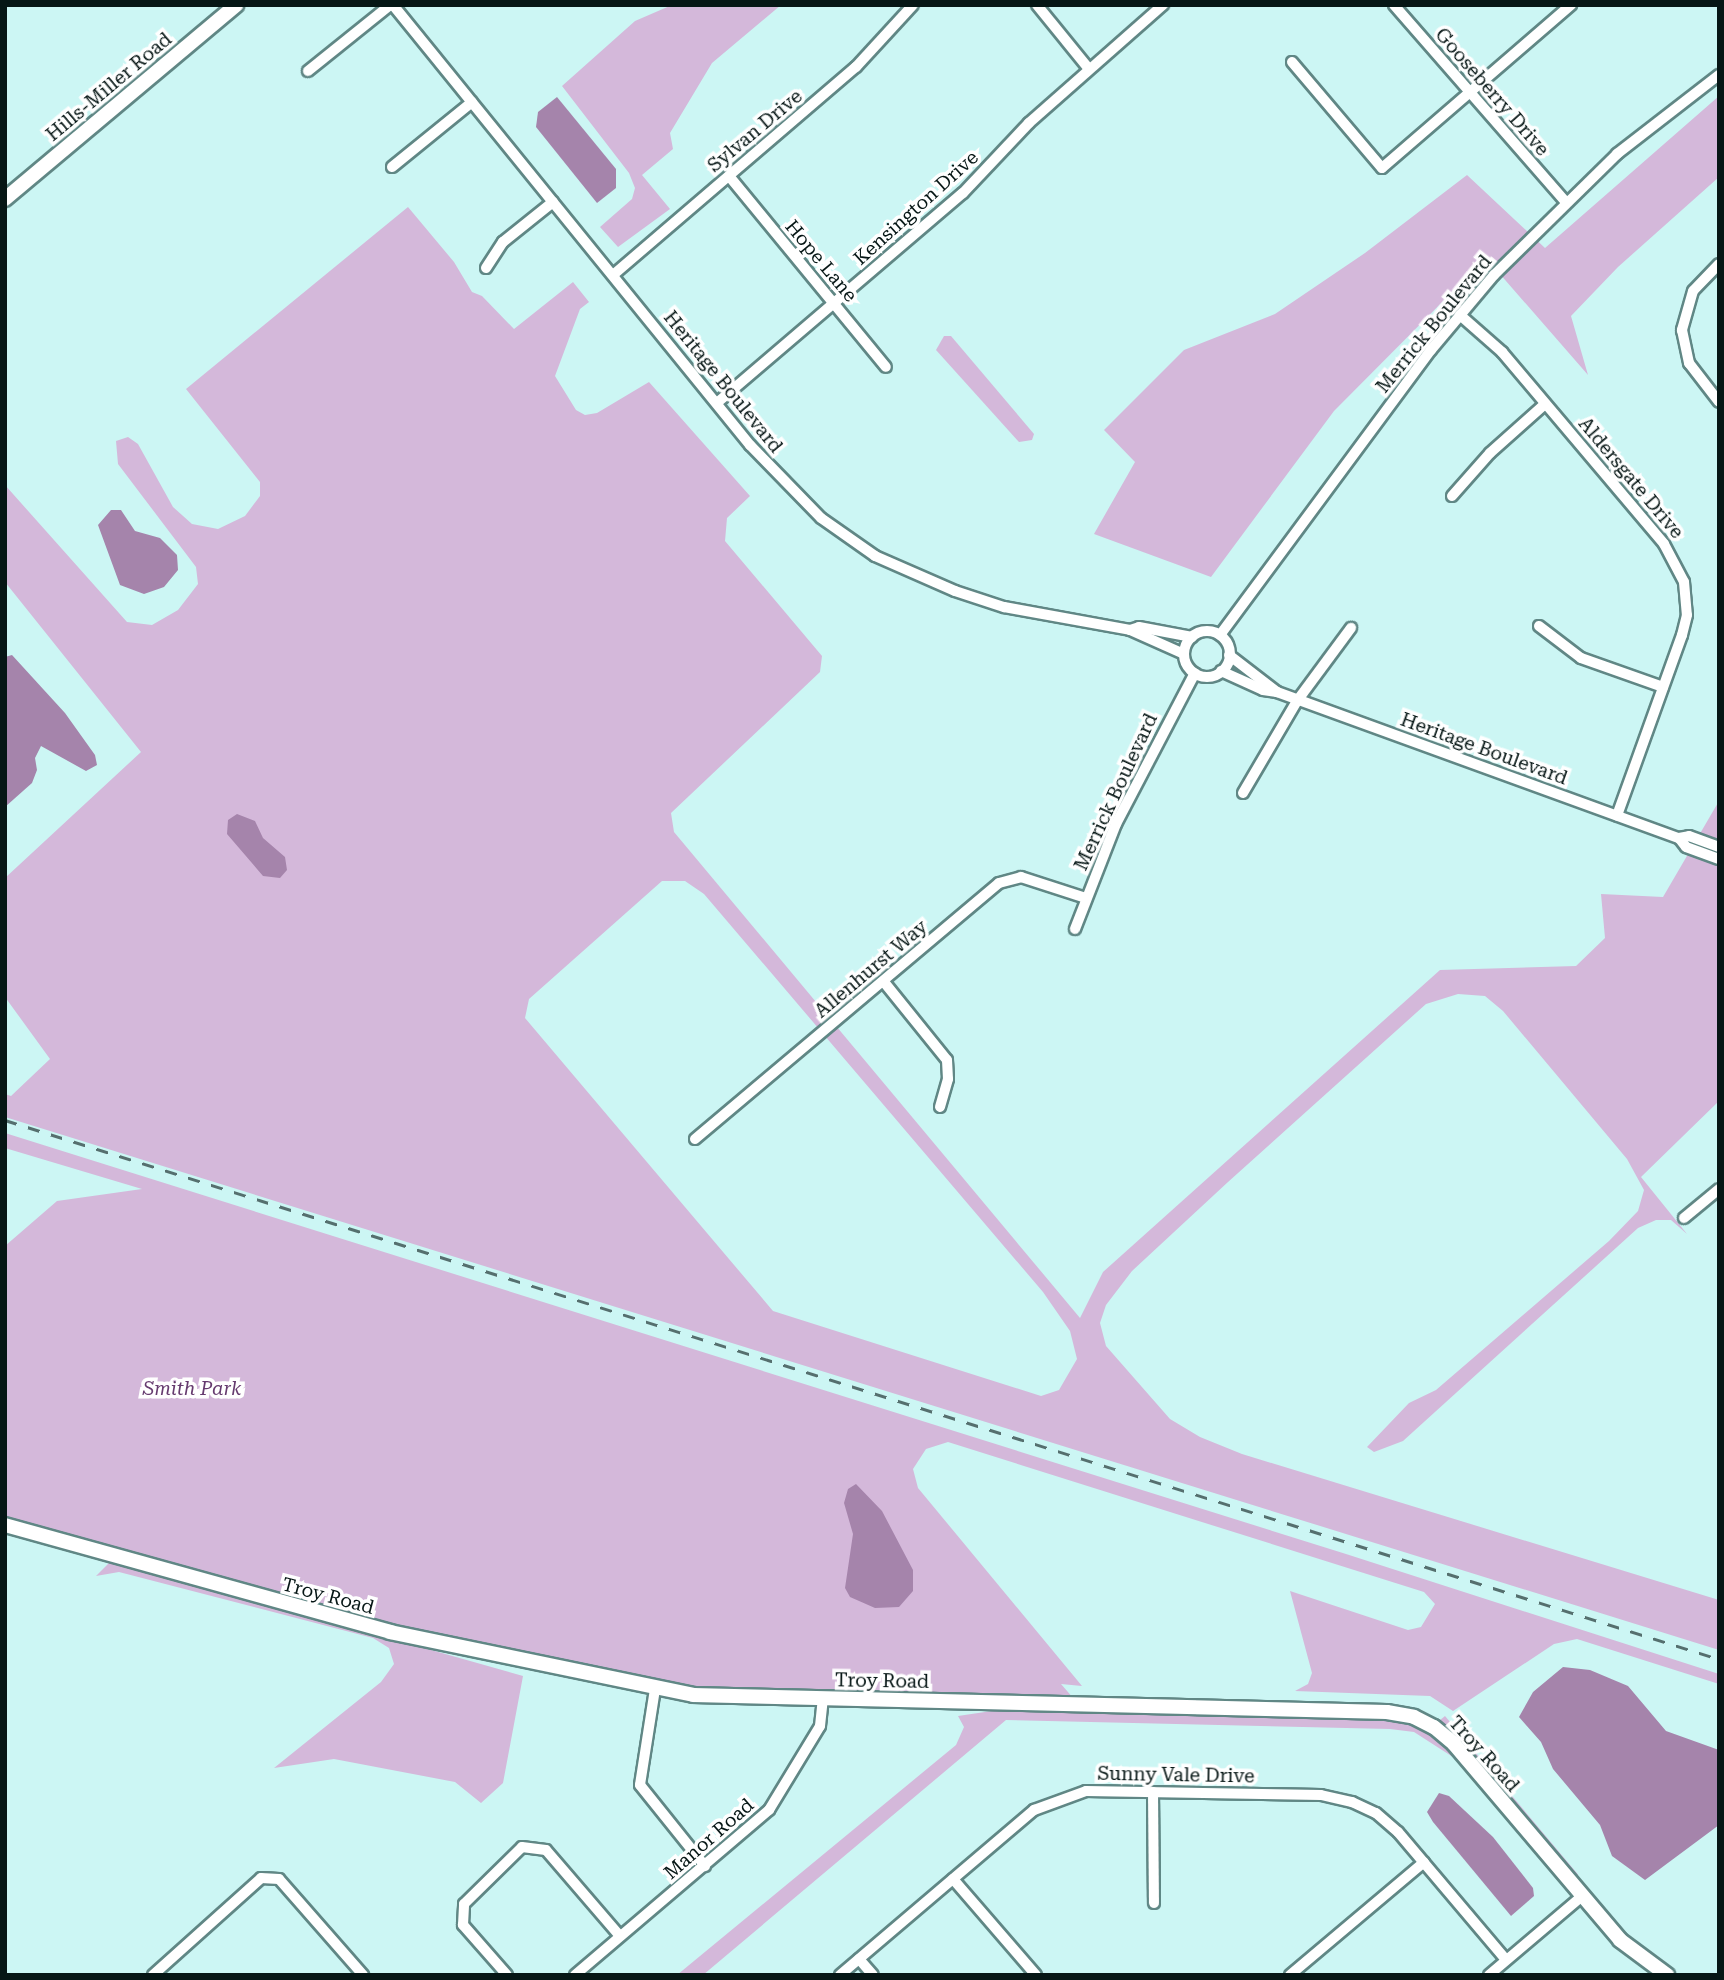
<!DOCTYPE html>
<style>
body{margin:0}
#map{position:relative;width:1724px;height:1980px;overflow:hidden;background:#ccf6f4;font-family:"Roboto Serif",serif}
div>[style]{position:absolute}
.green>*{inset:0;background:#d4b8da;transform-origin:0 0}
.water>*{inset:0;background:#a584ab}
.roads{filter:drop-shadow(2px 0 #608785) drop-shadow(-2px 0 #608785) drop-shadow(0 2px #608785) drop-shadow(0 -2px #608785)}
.street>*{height:10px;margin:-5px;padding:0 5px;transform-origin:5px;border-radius:5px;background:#fff}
.street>.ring{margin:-5px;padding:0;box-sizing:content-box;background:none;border:10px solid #fff;border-radius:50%}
.secondary>*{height:14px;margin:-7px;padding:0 7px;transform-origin:7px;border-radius:7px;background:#fff}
.rail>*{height:2.5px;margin-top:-1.25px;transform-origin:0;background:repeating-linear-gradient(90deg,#556f6e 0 12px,transparent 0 24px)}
span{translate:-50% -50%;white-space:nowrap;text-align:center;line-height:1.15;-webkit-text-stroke:7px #fff;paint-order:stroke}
.street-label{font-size:19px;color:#061615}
.park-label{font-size:19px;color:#663b6f;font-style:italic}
.frame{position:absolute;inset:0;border:7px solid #061615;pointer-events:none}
</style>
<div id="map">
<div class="green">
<i style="clip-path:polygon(672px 5px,781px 5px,712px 63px,670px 133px,673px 149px,642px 175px,670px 209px,618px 247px,600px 227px,632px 199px,635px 188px,629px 173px,562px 86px,635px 21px)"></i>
<i style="clip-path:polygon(1719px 96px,1719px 177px,1618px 267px,1571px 316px,1588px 375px,1486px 258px,1334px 411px,1211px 577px,1094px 534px,1135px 462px,1104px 430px,1184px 350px,1275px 314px,1365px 253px,1467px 175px,1545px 248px)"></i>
<i style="clip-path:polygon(evenodd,408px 207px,454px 262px,472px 292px,482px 296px,514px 329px,573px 282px,589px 302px,580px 309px,555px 376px,576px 410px,585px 415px,597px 413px,649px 382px,750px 496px,727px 518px,725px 541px,822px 656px,820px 672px,671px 813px,674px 832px,1080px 1318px,1103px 1272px,1440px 970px,1576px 966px,1605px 938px,1601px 894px,1663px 897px,1719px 801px,1719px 1101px,1641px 1177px,1687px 1234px,1671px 1220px,1656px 1220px,1638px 1228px,1403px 1441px,1374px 1452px,1367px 1447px,1409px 1403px,1436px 1390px,1609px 1241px,1638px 1211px,1644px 1190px,1627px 1159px,1503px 1011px,1485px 996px,1458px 994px,1426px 1004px,1228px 1182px,1132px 1271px,1106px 1305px,1100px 1323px,1106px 1346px,1170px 1419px,1200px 1437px,1242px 1454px,1719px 1600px,1719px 1650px,5px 1117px,5px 1094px,11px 1096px,50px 1059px,5px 997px,5px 878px,141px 752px,5px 582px,5px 485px,127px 622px,152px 625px,178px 610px,198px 584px,196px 567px,118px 464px,116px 441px,128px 437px,138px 444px,173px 507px,192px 524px,218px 529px,245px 516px,260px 496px,260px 482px,186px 389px,408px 207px,662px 881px,685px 881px,704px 894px,1043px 1292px,1070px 1331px,1077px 1359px,1059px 1390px,1041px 1396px,773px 1311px,525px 1018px,529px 999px,662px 881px)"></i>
<i style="clip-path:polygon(944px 336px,951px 336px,1034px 434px,1032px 440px,1019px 442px,936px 350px)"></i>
<i style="clip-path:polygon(5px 1133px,1346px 1554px,1719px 1674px,1719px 1684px,1577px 1639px,1554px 1644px,1453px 1711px,1430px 1696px,1295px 1691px,1308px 1684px,1312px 1673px,1290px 1591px,1408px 1630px,1421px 1627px,1435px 1604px,1424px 1592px,948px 1442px,926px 1449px,913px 1469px,918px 1488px,1082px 1686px,1061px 1684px,1074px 1699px,683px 1691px,443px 1641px,5px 1519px,5px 1246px,57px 1201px,142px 1189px,5px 1148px)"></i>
<i style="clip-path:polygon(112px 1560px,523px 1676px,503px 1783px,481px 1803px,455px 1782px,334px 1759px,274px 1768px,381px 1682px,394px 1664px,389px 1648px,373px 1638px,119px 1572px,96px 1576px)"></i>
<i style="clip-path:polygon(1005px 1709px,1397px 1719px,1418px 1724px,1450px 1748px,1456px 1759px,1414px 1732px,1390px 1729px,1006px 1720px,703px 1975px,677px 1975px,956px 1745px,964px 1727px,958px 1716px)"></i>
<i style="left:1445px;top:1716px;width:207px;height:9px;rotate:50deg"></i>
</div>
<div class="water">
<i style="clip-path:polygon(557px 97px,616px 169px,616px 188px,597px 203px,536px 127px,538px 112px)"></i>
<i style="clip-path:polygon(111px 510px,121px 510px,135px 531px,160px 538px,177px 555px,178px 570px,164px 587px,144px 594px,120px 585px,98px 525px)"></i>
<i style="clip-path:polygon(12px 655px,65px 713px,95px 755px,97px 765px,86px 771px,41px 746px,35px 758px,37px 770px,32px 783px,5px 807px,5px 657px)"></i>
<i style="clip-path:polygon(237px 814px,255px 821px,263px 838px,285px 857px,287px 870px,280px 878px,263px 876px,227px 834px,228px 820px)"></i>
<i style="clip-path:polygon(856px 1484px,882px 1511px,913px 1570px,913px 1591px,899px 1607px,875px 1608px,850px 1597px,845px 1588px,853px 1534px,844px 1503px,848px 1489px)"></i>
<i style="clip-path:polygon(1563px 1667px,1590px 1670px,1628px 1686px,1666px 1731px,1719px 1750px,1719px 1825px,1645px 1880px,1612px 1856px,1600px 1825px,1553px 1769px,1541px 1742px,1519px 1717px,1533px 1692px)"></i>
<i style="clip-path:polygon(1439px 1793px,1449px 1796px,1493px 1837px,1533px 1888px,1534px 1896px,1511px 1916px,1433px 1822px,1427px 1812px)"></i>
</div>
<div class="roads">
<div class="street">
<i style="left:393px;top:5px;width:567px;rotate:50.95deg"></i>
<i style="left:750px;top:445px;width:102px;rotate:45.8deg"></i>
<i style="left:821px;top:518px;width:66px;rotate:35.1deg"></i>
<i style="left:875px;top:556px;width:87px;rotate:23.6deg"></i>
<i style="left:955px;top:591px;width:52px;rotate:18.1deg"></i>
<i style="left:1004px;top:607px;width:128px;rotate:10.3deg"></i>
<i style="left:1037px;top:5px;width:82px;rotate:50.9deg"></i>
<i style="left:1394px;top:5px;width:260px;rotate:48.9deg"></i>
<i style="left:1292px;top:62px;width:139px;rotate:49.7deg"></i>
<i style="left:1382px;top:168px;width:250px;rotate:-40.8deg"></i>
<i style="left:308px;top:71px;width:105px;rotate:-38.8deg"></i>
<i style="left:392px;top:167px;width:103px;rotate:-39.1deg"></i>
<i style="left:729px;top:176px;width:247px;rotate:50.6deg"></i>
<i style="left:1719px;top:264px;width:37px;rotate:134deg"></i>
<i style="left:1693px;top:291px;width:41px;rotate:105.8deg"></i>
<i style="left:1682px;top:330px;width:34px;rotate:78deg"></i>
<i style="left:1689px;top:363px;width:49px;rotate:52.4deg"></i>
<i style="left:486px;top:268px;width:31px;rotate:-57deg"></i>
<i style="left:503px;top:242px;width:64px;rotate:-38.7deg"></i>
<i style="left:613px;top:275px;width:320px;rotate:-40.6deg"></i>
<i style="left:856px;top:67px;width:84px;rotate:-47.4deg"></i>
<i style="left:1460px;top:315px;width:56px;rotate:41.4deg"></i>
<i style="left:1502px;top:352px;width:251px;rotate:49.8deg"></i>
<i style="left:1664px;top:544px;width:43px;rotate:62.2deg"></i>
<i style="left:1684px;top:582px;width:33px;rotate:85deg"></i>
<i style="left:1687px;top:615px;width:21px;rotate:104deg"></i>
<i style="left:1682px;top:635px;width:192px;rotate:109.8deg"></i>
<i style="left:718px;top:402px;width:322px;rotate:-40.5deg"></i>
<i style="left:963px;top:193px;width:96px;rotate:-46.7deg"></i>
<i style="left:1029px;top:123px;width:179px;rotate:-41.4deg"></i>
<i style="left:1452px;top:496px;width:57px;rotate:-48.5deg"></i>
<i style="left:1490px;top:453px;width:74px;rotate:-41.7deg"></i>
<i style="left:1539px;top:626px;width:53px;rotate:37.3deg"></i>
<i style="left:1581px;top:658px;width:87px;rotate:19.5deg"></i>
<i class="ring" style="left:1184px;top:631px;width:36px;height:36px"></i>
<i style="left:1220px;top:635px;width:355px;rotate:-53.5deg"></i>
<i style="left:1431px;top:350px;width:98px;rotate:-50deg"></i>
<i style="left:1494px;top:275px;width:173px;rotate:-44.5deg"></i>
<i style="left:1617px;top:154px;width:129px;rotate:-37.8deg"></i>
<i style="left:1184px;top:654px;width:59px;rotate:-156deg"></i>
<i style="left:1130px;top:630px;width:9px;rotate:-18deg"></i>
<i style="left:1139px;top:627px;width:54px;rotate:10.7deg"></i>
<i style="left:1229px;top:655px;width:61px;rotate:37.6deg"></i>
<i style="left:1221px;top:671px;width:46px;rotate:24.3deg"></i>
<i style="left:1263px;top:690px;width:14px;rotate:8deg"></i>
<i style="left:1277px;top:692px;width:428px;rotate:20deg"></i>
<i style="left:1679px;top:838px;width:11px;rotate:52deg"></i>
<i style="left:1686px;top:847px;width:35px;rotate:20deg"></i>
<i style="left:1243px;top:793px;width:107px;rotate:-59.6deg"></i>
<i style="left:1297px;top:701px;width:91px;rotate:-53.5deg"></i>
<i style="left:1679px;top:838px;width:10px;rotate:-11deg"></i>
<i style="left:1689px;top:836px;width:32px;rotate:20deg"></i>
<i style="left:1075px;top:929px;width:113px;rotate:-68.7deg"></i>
<i style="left:1116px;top:824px;width:170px;rotate:-62.4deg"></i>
<i style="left:884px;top:982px;width:100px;rotate:51.1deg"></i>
<i style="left:947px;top:1060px;width:19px;rotate:87deg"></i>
<i style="left:948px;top:1079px;width:29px;rotate:106deg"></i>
<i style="left:695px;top:1139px;width:397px;rotate:-40.1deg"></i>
<i style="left:999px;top:883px;width:23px;rotate:-15deg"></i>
<i style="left:1021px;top:877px;width:68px;rotate:17.9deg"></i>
<i style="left:1684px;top:1218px;width:45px;rotate:-39.6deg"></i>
<i style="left:655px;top:1689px;width:97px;rotate:98.9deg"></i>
<i style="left:640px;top:1785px;width:104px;rotate:51.3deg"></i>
<i style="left:1153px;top:1792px;width:111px;rotate:89.5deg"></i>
<i style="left:953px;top:1879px;width:127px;rotate:49.2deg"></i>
<i style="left:859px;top:1959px;width:21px;rotate:49deg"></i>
<i style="left:153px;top:1975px;width:145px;rotate:-41.9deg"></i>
<i style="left:261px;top:1878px;width:18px;rotate:3deg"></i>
<i style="left:279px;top:1879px;width:128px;rotate:48.8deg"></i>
<i style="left:507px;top:1975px;width:67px;rotate:-131.3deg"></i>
<i style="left:463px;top:1925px;width:21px;rotate:-87deg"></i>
<i style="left:464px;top:1904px;width:81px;rotate:-44.5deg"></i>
<i style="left:522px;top:1847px;width:24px;rotate:7deg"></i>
<i style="left:546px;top:1850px;width:113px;rotate:49.3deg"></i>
<i style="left:575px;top:1975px;width:255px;rotate:-40.4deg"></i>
<i style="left:769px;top:1810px;width:98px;rotate:-58.7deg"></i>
<i style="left:820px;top:1726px;width:27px;rotate:-84deg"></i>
<i style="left:840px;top:1975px;width:255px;rotate:-40.4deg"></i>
<i style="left:1034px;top:1810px;width:55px;rotate:-20.1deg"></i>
<i style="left:1086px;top:1791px;width:235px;rotate:1deg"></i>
<i style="left:1321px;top:1795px;width:32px;rotate:13deg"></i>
<i style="left:1352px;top:1802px;width:26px;rotate:25deg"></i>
<i style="left:1376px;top:1813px;width:29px;rotate:41deg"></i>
<i style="left:1398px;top:1832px;width:167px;rotate:49.8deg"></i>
<i style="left:1290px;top:1975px;width:175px;rotate:-40.1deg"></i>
<i style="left:1489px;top:1975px;width:121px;rotate:-40.3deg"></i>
</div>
<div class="secondary">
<i style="left:5px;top:199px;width:302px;rotate:-40deg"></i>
<i style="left:5px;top:1525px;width:400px;rotate:15.5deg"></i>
<i style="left:390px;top:1632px;width:309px;rotate:11.7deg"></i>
<i style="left:693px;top:1695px;width:694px;rotate:1.4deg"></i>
<i style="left:1387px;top:1712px;width:27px;rotate:10deg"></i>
<i style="left:1414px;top:1717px;width:22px;rotate:27deg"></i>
<i style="left:1434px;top:1727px;width:26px;rotate:40deg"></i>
<i style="left:1454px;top:1744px;width:257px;rotate:49.7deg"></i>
<i style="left:1620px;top:1940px;width:59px;rotate:36.7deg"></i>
</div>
</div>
<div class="rail">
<i style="left:5px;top:1120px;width:1797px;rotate:17.46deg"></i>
</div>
<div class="street-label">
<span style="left:109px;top:87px;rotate:-40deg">Hills-Miller Road</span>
<span style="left:1492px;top:92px;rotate:49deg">Gooseberry Drive</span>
<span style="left:755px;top:131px;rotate:-40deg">Sylvan Drive</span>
<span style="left:916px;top:208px;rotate:-42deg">Kensington Drive</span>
<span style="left:821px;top:261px;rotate:50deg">Hope Lane</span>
<span style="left:1434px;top:324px;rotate:-51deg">Merrick Boulevard</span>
<span style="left:723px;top:382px;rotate:51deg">Heritage Boulevard</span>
<span style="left:1631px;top:478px;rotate:50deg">Aldersgate Drive</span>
<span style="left:1484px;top:749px;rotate:20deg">Heritage Boulevard</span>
<span style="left:1116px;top:792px;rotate:-65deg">Merrick Boulevard</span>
<span style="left:871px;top:969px;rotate:-40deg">Allenhurst Way</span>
<span style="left:328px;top:1596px;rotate:15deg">Troy Road</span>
<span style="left:882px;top:1681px;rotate:1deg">Troy Road</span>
<span style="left:1484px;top:1754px;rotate:48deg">Troy Road</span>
<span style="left:1176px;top:1775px;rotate:1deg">Sunny Vale Drive</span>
<span style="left:709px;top:1839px;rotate:-41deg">Manor Road</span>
</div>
<div class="park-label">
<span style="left:192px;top:1389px">Smith Park</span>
</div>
<div class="frame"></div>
</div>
